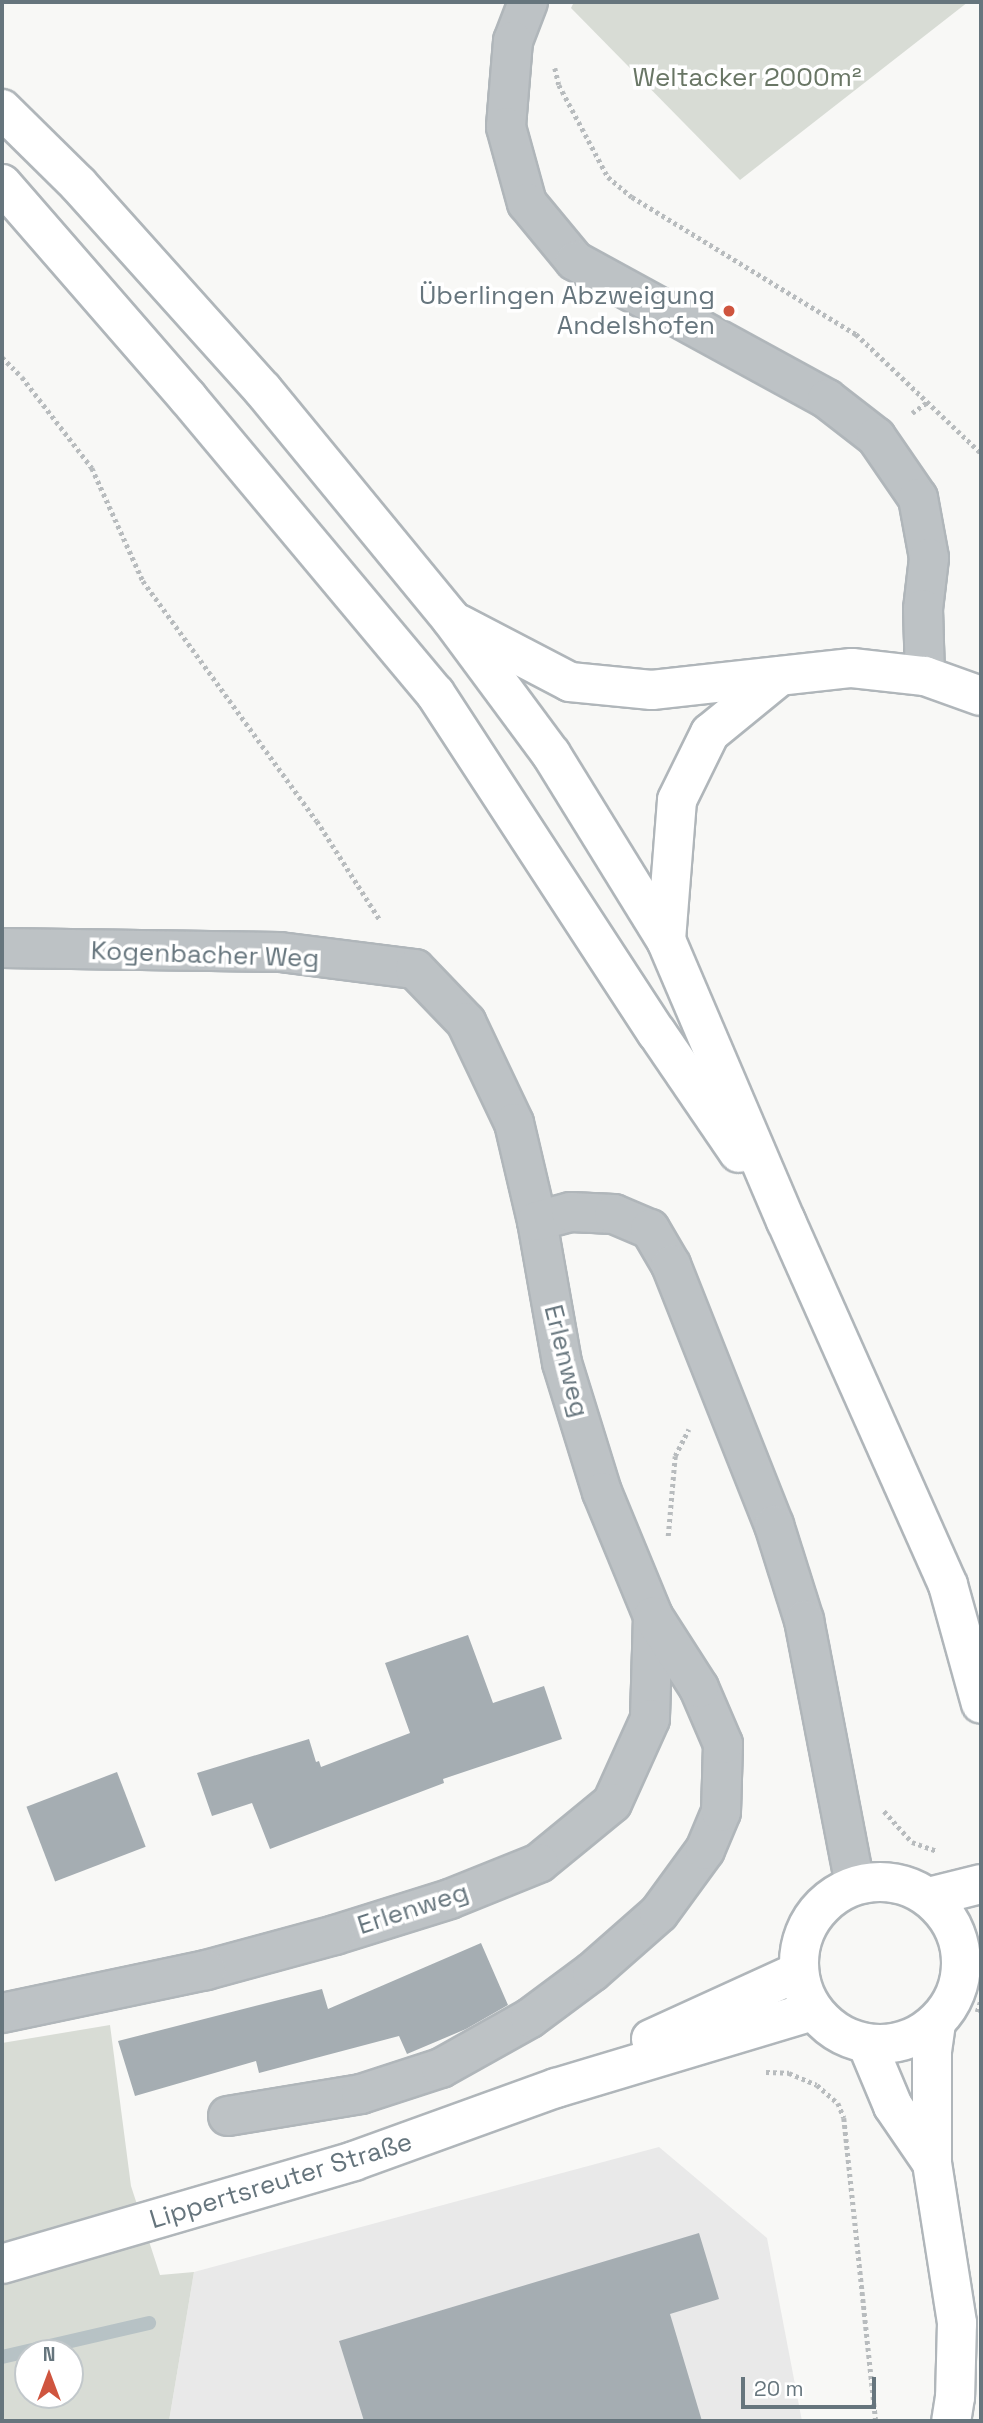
<!DOCTYPE html>
<meta charset="utf-8">
<style>
body{margin:0}
#map{position:relative;width:983px;height:2423px;overflow:hidden;background:#f8f8f6;font-family:"Space Grotesk",sans-serif}
div>[style]{position:absolute}
.built>*{inset:0;background:#e9e9e9}
.green>*{inset:0;background:#d8dcd5}
.stream>*{height:14px;margin:-7px;padding:0 7px;transform-origin:7px;border-radius:7px;background:#b7c2c5}
.building>*{inset:0;background:#a5adb2;transform-origin:0 0}
.path>*{height:4.5px;margin-top:-2.25px;transform-origin:0;background:repeating-linear-gradient(90deg,#b8bcbe 0 3.5px,transparent 0 7px)}
.roads{filter:drop-shadow(2px 0 #b0b6ba) drop-shadow(-2px 0 #b0b6ba) drop-shadow(0 2px #b0b6ba) drop-shadow(0 -2px #b0b6ba)}
.street>*{height:38px;margin:-19px;padding:0 19px;transform-origin:19px;border-radius:19px;background:#bdc2c5}
.secondary>*{height:38px;margin:-19px;padding:0 19px;transform-origin:19px;border-radius:19px;background:#fff}
.secondary>.ring{margin:-19px;padding:0;box-sizing:content-box;background:none;border:38px solid #fff;border-radius:50%}
.highway>*{height:38px;margin:-19px;padding:0 19px;transform-origin:19px;border-radius:19px;background:#fff}
.dots>*{width:19px;height:19px;translate:-50% -50%;box-sizing:border-box;border:4px solid #fff;border-radius:50%}
span{translate:-50% -50%;white-space:nowrap;text-align:center;line-height:1.15;-webkit-text-stroke:7px #fff;paint-order:stroke}
.park-label{font-size:26px;color:#697665}
.poi-label{font-size:26px;color:#66757d}
.right{translate:-100% -50%;text-align:right}
.street-label{font-size:26px;color:#66757d}
.frame{position:absolute;inset:0;border:4px solid #66757d;pointer-events:none}
.north{position:absolute;left:14px;top:2339px;width:70px;height:70px;box-sizing:border-box;background:#fff;border:2px solid #c2c8cb;border-radius:50%;rotate:0deg;font-size:19px;font-weight:700;line-height:28px;text-align:center;color:#66757d}
.north::after{content:'';display:block;margin:auto;width:24px;height:32px;background:#cf553f;clip-path:polygon(50% 0,100% 100%,50% 72%,0 100%)}
.scale{position:absolute;left:741px;top:2377px;width:135px;height:32px;box-sizing:border-box;border:4px solid #66757d;border-top:0;padding-left:9px;font-size:21px;line-height:24px;white-space:nowrap;color:#66757d;-webkit-text-stroke:5px #fff;paint-order:stroke}
</style>
<div id="map">
<div class="built">
<i style="clip-path:polygon(659px 2147px,767px 2238px,802px 2421px,169px 2421px,194px 2272px)"></i>
</div>
<div class="green">
<i style="clip-path:polygon(574px 2px,968px 2px,740px 180px,571px 8px)"></i>
<i style="clip-path:polygon(evenodd,110px 2025px,131px 2186px,160px 2275px,194px 2272px,169px 2421px,2px 2421px,2px 2043px,110px 2025px,28px 2353px,70px 2353px,70px 2395px,28px 2395px,28px 2353px)"></i>
</div>
<div class="stream">
<i style="left:2px;top:2357px;width:151px;rotate:-13deg"></i>
</div>
<div class="building">
<i style="clip-path:polygon(468px 1635px,493px 1703px,544px 1686px,562px 1739px,443px 1779px,444px 1783px,270px 1849px,252px 1803px,212px 1816px,197px 1773px,309px 1739px,316px 1762px,319px 1761px,321px 1767px,410px 1733px,385px 1663px)"></i>
<i style="left:117px;top:1772px;width:80px;height:97px;rotate:69deg"></i>
<i style="clip-path:polygon(481px 1943px,508px 2005px,466px 2029px,407px 2054px,399px 2036px,259px 2073px,256px 2061px,135px 2096px,118px 2041px,322px 1989px,328px 2009px)"></i>
<i style="clip-path:polygon(699px 2233px,719px 2299px,670px 2314px,702px 2421px,364px 2421px,339px 2341px)"></i>
</div>
<div class="path">
<i style="left:555px;top:68px;width:17px;rotate:77deg"></i>
<i style="left:559px;top:85px;width:104px;rotate:62deg"></i>
<i style="left:608px;top:177px;width:31px;rotate:40deg"></i>
<i style="left:632px;top:197px;width:263px;rotate:31.5deg"></i>
<i style="left:856px;top:334px;width:173px;rotate:43.6deg"></i>
<i style="left:2px;top:357px;width:28px;rotate:45deg"></i>
<i style="left:22px;top:377px;width:115px;rotate:52.4deg"></i>
<i style="left:92px;top:468px;width:124px;rotate:65.7deg"></i>
<i style="left:143px;top:581px;width:296px;rotate:54.1deg"></i>
<i style="left:317px;top:821px;width:117px;rotate:57.5deg"></i>
<i style="left:912px;top:413px;width:19px;rotate:-35deg"></i>
<i style="left:668px;top:1536px;width:80px;rotate:-85deg"></i>
<i style="left:675px;top:1456px;width:30px;rotate:-63deg"></i>
<i style="left:884px;top:1811px;width:42px;rotate:47.9deg"></i>
<i style="left:912px;top:1842px;width:27px;rotate:20deg"></i>
<i style="left:977px;top:2012px;width:14px;rotate:-73deg"></i>
<i style="left:766px;top:2072px;width:23px;rotate:2deg"></i>
<i style="left:789px;top:2073px;width:30px;rotate:23deg"></i>
<i style="left:817px;top:2085px;width:28px;rotate:41deg"></i>
<i style="left:838px;top:2103px;width:16px;rotate:68deg"></i>
<i style="left:844px;top:2118px;width:305px;rotate:84deg"></i>
</div>
<div class="roads">
<div class="street">
<i style="left:528px;top:2px;width:42px;rotate:111deg"></i>
<i style="left:513px;top:41px;width:86px;rotate:94.7deg"></i>
<i style="left:506px;top:127px;width:79px;rotate:74.6deg"></i>
<i style="left:527px;top:203px;width:75px;rotate:50.4deg"></i>
<i style="left:575px;top:261px;width:287px;rotate:28.7deg"></i>
<i style="left:827px;top:399px;width:62px;rotate:37.8deg"></i>
<i style="left:876px;top:437px;width:74px;rotate:55.5deg"></i>
<i style="left:918px;top:498px;width:61px;rotate:79.6deg"></i>
<i style="left:929px;top:558px;width:51px;rotate:96.7deg"></i>
<i style="left:923px;top:609px;width:67px;rotate:88.3deg"></i>
<i style="left:2px;top:948px;width:278px;rotate:0.8deg"></i>
<i style="left:280px;top:952px;width:136px;rotate:7.2deg"></i>
<i style="left:415px;top:969px;width:74px;rotate:46.1deg"></i>
<i style="left:466px;top:1022px;width:112px;rotate:64.6deg"></i>
<i style="left:514px;top:1123px;width:101px;rotate:76.8deg"></i>
<i style="left:537px;top:1221px;width:144px;rotate:80deg"></i>
<i style="left:562px;top:1363px;width:135px;rotate:72.8deg"></i>
<i style="left:602px;top:1492px;width:134px;rotate:67.6deg"></i>
<i style="left:653px;top:1616px;width:103px;rotate:91.7deg"></i>
<i style="left:650px;top:1719px;width:92px;rotate:114.3deg"></i>
<i style="left:612px;top:1803px;width:94px;rotate:140.6deg"></i>
<i style="left:539px;top:1863px;width:96px;rotate:158deg"></i>
<i style="left:450px;top:1899px;width:121px;rotate:162.6deg"></i>
<i style="left:335px;top:1935px;width:134px;rotate:164.8deg"></i>
<i style="left:206px;top:1970px;width:208px;rotate:168.1deg"></i>
<i style="left:537px;top:1221px;width:35px;rotate:-15deg"></i>
<i style="left:571px;top:1212px;width:43px;rotate:2.7deg"></i>
<i style="left:614px;top:1214px;width:39px;rotate:23deg"></i>
<i style="left:650px;top:1229px;width:42px;rotate:59.7deg"></i>
<i style="left:671px;top:1265px;width:280px;rotate:68.4deg"></i>
<i style="left:774px;top:1525px;width:100px;rotate:72.5deg"></i>
<i style="left:804px;top:1620px;width:270px;rotate:79.1deg"></i>
<i style="left:228px;top:2116px;width:135px;rotate:-9.4deg"></i>
<i style="left:361px;top:2094px;width:84px;rotate:-18deg"></i>
<i style="left:441px;top:2068px;width:102px;rotate:-29.3deg"></i>
<i style="left:530px;top:2018px;width:77px;rotate:-36.6deg"></i>
<i style="left:592px;top:1972px;width:89px;rotate:-41.4deg"></i>
<i style="left:659px;top:1913px;width:78px;rotate:-53.9deg"></i>
<i style="left:705px;top:1850px;width:41px;rotate:-67.2deg"></i>
<i style="left:721px;top:1812px;width:68px;rotate:-88.3deg"></i>
<i style="left:723px;top:1744px;width:61px;rotate:-113.2deg"></i>
<i style="left:699px;top:1688px;width:85px;rotate:-122.6deg"></i>
</div>
<div class="secondary">
<i style="left:925px;top:676px;width:59px;rotate:19.7deg"></i>
<i class="ring" style="left:799px;top:1882px;width:124px;height:124px"></i>
<i style="left:929px;top:1897px;width:54px;rotate:-14deg"></i>
<i style="left:936px;top:2023px;width:29px;rotate:98deg"></i>
<i style="left:932px;top:2052px;width:111px;rotate:90deg"></i>
<i style="left:932px;top:2163px;width:162px;rotate:81.1deg"></i>
<i style="left:957px;top:2323px;width:74px;rotate:91.5deg"></i>
<i style="left:955px;top:2397px;width:24px;rotate:99deg"></i>
<i style="left:651px;top:2039px;width:162px;rotate:-24.5deg"></i>
<i style="left:867px;top:2044px;width:67px;rotate:67.2deg"></i>
<i style="left:893px;top:2106px;width:69px;rotate:55.6deg"></i>
<i style="left:2px;top:2264px;width:367px;rotate:-16.3deg"></i>
<i style="left:354px;top:2161px;width:215px;rotate:-19.9deg"></i>
<i style="left:556px;top:2088px;width:268px;rotate:-16.7deg"></i>
</div>
<div class="highway">
<i style="left:2px;top:109px;width:107px;rotate:44.6deg"></i>
<i style="left:78px;top:184px;width:277px;rotate:48.1deg"></i>
<i style="left:263px;top:390px;width:296px;rotate:50.6deg"></i>
<i style="left:451px;top:619px;width:168px;rotate:53.5deg"></i>
<i style="left:551px;top:754px;width:219px;rotate:58.3deg"></i>
<i style="left:666px;top:940px;width:306px;rotate:66.9deg"></i>
<i style="left:786px;top:1221px;width:398px;rotate:66deg"></i>
<i style="left:948px;top:1585px;width:123px;rotate:74.5deg"></i>
<i style="left:2px;top:184px;width:284px;rotate:49deg"></i>
<i style="left:188px;top:398px;width:385px;rotate:50.1deg"></i>
<i style="left:435px;top:693px;width:406px;rotate:56.9deg"></i>
<i style="left:657px;top:1033px;width:145px;rotate:55.7deg"></i>
<i style="left:459px;top:624px;width:125px;rotate:27.6deg"></i>
<i style="left:570px;top:682px;width:82px;rotate:5.6deg"></i>
<i style="left:652px;top:690px;width:201px;rotate:-6.3deg"></i>
<i style="left:852px;top:668px;width:73px;rotate:6.3deg"></i>
<i style="left:666px;top:940px;width:140px;rotate:-85.5deg"></i>
<i style="left:677px;top:800px;width:75px;rotate:-63.8deg"></i>
<i style="left:710px;top:733px;width:90px;rotate:-39.2deg"></i>
</div>
</div>
<div class="dots">
<i style="left:729px;top:311px;background:#cf553f"></i>
</div>
<div class="park-label">
<span style="left:747px;top:78px">Weltacker 2000m²</span>
</div>
<div class="poi-label">
<span class="right" style="left:715px;top:311px">Überlingen Abzweigung<br>Andelshofen</span>
</div>
<div class="street-label">
<span style="left:205px;top:955px;rotate:2deg">Kogenbacher Weg</span>
<span style="left:566px;top:1361px;rotate:76deg">Erlenweg</span>
<span style="left:413px;top:1909px;rotate:-18deg">Erlenweg</span>
<span style="left:281px;top:2181px;rotate:-17deg">Lippertsreuter Straße</span>
</div>
<div class="frame"></div>
<div class="north">N</div>
<div class="scale">20 m</div>
</div>
